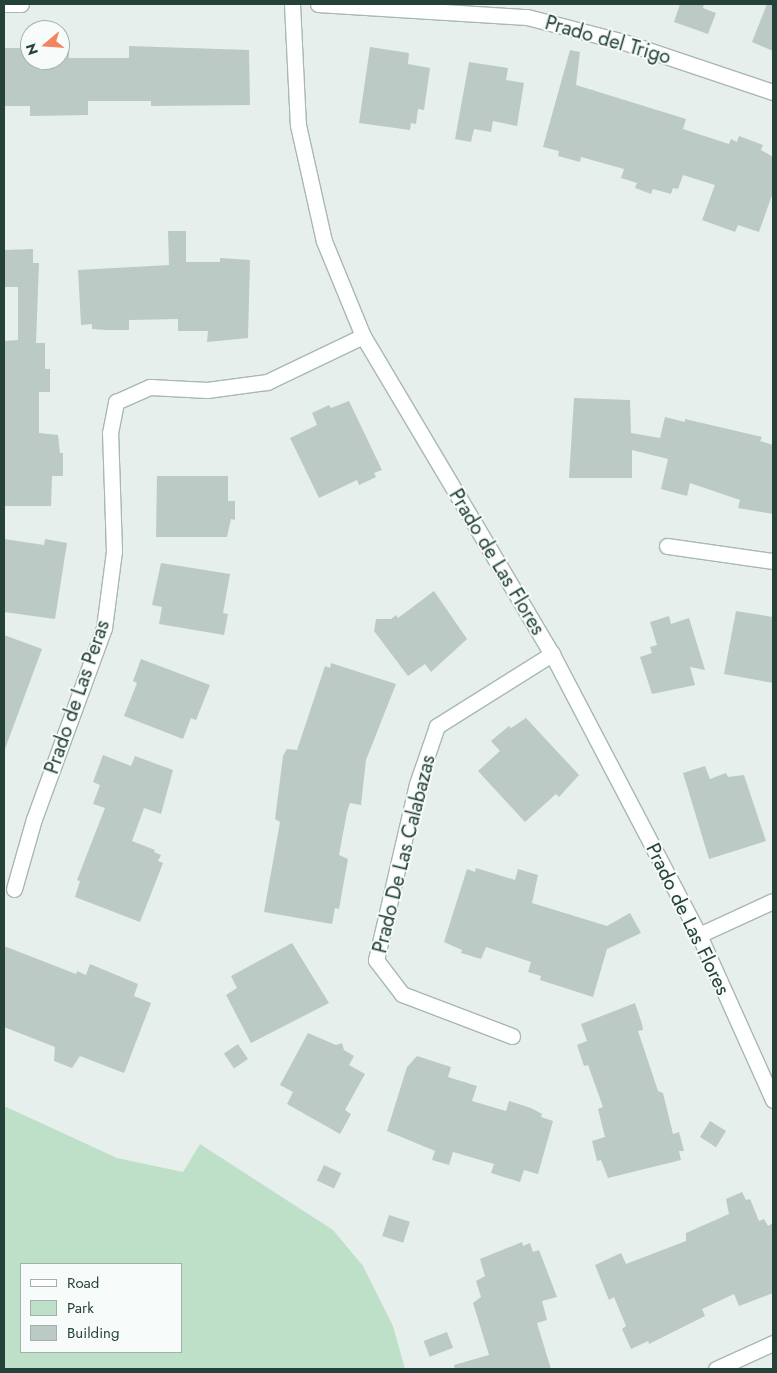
<!DOCTYPE html>
<style>
body{margin:0}
#map{position:relative;width:777px;height:1373px;overflow:hidden;background:#e6efeb;font-family:Jost,sans-serif}
div>[style]{position:absolute}
.green>*{inset:0;background:#bfe0c8}
.building>*{inset:0;background:#bbcac4;transform-origin:0 0}
.roads{filter:drop-shadow(1px 0 #a8b8b2) drop-shadow(-1px 0 #a8b8b2) drop-shadow(0 1px #a8b8b2) drop-shadow(0 -1px #a8b8b2)}
.minor>*{height:15px;margin:-7.5px;padding:0 7.5px;transform-origin:7.5px;border-radius:7.5px;background:#fff}
span{translate:-50% -50%;white-space:nowrap;text-align:center;line-height:1.15;-webkit-text-stroke:4px #f7fbf9;paint-order:stroke}
.street-label{font-size:20px;color:#24423a}
.frame{position:absolute;inset:0;border:5px solid #24423a;pointer-events:none}
.legend{position:absolute;left:20px;top:1263px;width:162px;height:90px;box-sizing:border-box;background:#f7fbf9;border:1px solid #a3b1ad;margin:0;padding:6px 9px;list-style:none;font-size:15px;color:#24423a}
.legend li{display:flex;align-items:center;gap:10px;height:25px}
.legend b{width:25px;border:1px solid #a3b1ad}
.north{position:absolute;left:20px;top:20px;width:50px;height:50px;box-sizing:border-box;background:#f7fbf9;border:1px solid #a3b1ad;border-radius:50%;rotate:252deg;font-size:14px;font-weight:700;line-height:20px;text-align:center;color:#24423a}
.north::after{content:'';display:block;margin:auto;width:18px;height:22px;background:#f4845f;clip-path:polygon(50% 0,100% 100%,50% 72%,0 100%)}
</style>
<div id="map">
<div class="green">
<i style="clip-path:polygon(evenodd,4px 1106px,117px 1158px,183px 1172px,200px 1144px,333px 1230px,363px 1266px,393px 1326px,405px 1369px,4px 1369px,4px 1106px,21px 1264px,181px 1264px,181px 1352px,21px 1352px,21px 1264px)"></i>
</div>
<div class="building">
<i style="clip-path:polygon(680px 4px,704px 4px,703px 8px,716px 13px,708px 34px,674px 22px)"></i>
<i style="clip-path:polygon(767px 4px,773px 4px,773px 51px,752px 42px)"></i>
<i style="clip-path:polygon(129px 46px,249px 50px,250px 105px,151px 106px,151px 101px,88px 101px,88px 115px,30px 116px,30px 106px,4px 106px,4px 48px,30px 48px,30px 60px,60px 60px,60px 48px,69px 48px,69px 58px,129px 58px)"></i>
<i style="clip-path:polygon(370px 47px,409px 53px,408px 64px,430px 68px,424px 110px,418px 109px,416px 124px,411px 123px,410px 130px,359px 123px)"></i>
<i style="clip-path:polygon(570px 50px,580px 52px,576px 85px,686px 119px,683px 129px,729px 144px,731px 139px,737px 142px,739px 136px,763px 145px,761px 150px,773px 157px,773px 192px,759px 232px,738px 225px,735px 232px,702px 220px,715px 185px,683px 175px,678px 189px,673px 188px,671px 194px,653px 189px,651px 194px,635px 188px,637px 183px,621px 178px,624px 169px,581px 157px,580px 162px,558px 156px,559px 151px,543px 147px)"></i>
<i style="clip-path:polygon(469px 62px,508px 68px,506px 80px,524px 83px,517px 126px,493px 121px,491px 132px,474px 129px,471px 142px,455px 139px)"></i>
<i style="clip-path:polygon(168px 231px,186px 231px,186px 262px,220px 262px,220px 258px,250px 260px,248px 338px,207px 342px,208px 331px,178px 331px,178px 319px,129px 320px,129px 330px,106px 330px,92px 329px,92px 324px,81px 325px,78px 270px,169px 265px)"></i>
<i style="clip-path:polygon(33px 249px,33px 263px,39px 263px,36px 343px,45px 343px,45px 369px,50px 369px,50px 392px,39px 392px,39px 433px,58px 435px,60px 453px,63px 453px,63px 476px,52px 476px,51px 506px,4px 506px,4px 341px,18px 340px,18px 287px,4px 287px,4px 250px)"></i>
<i style="clip-path:polygon(574px 398px,630px 400px,631px 433px,660px 438px,665px 417px,685px 422px,685px 419px,762px 437px,760px 441px,773px 445px,773px 514px,738px 508px,740px 500px,690px 483px,687px 496px,661px 489px,668px 459px,632px 450px,632px 478px,569px 478px)"></i>
<i style="clip-path:polygon(349px 401px,382px 470px,374px 473px,376px 477px,359px 485px,357px 480px,319px 498px,290px 438px,317px 425px,312px 413px,329px 405px,331px 408px)"></i>
<i style="clip-path:polygon(157px 476px,228px 476px,228px 501px,235px 501px,235px 520px,231px 519px,227px 537px,156px 537px)"></i>
<i style="clip-path:polygon(4px 539px,44px 545px,45px 539px,67px 543px,55px 619px,4px 612px)"></i>
<i style="clip-path:polygon(161px 563px,230px 574px,223px 613px,228px 614px,224px 635px,159px 624px,162px 607px,152px 605px)"></i>
<i style="clip-path:polygon(434px 591px,467px 639px,431px 672px,425px 664px,408px 676px,374px 631px,376px 619px,391px 619px,396px 615px,398px 618px)"></i>
<i style="clip-path:polygon(736px 611px,773px 617px,773px 683px,724px 674px)"></i>
<i style="clip-path:polygon(669px 616px,671px 624px,689px 618px,705px 670px,690px 667px,695px 685px,652px 694px,640px 657px,652px 653px,650px 647px,657px 645px,650px 622px)"></i>
<i style="clip-path:polygon(4px 635px,42px 649px,5px 749px,4px 749px)"></i>
<i style="clip-path:polygon(141px 659px,210px 685px,196px 720px,191px 718px,183px 739px,124px 716px,137px 683px,133px 681px)"></i>
<i style="clip-path:polygon(331px 663px,396px 684px,366px 760px,361px 805px,350px 803px,347px 812px,339px 855px,348px 859px,339px 909px,335px 908px,332px 924px,264px 912px,280px 822px,275px 819px,283px 756px,287px 749px,297px 750px,325px 666px,330px 668px)"></i>
<i style="clip-path:polygon(526px 718px,579px 775px,559px 797px,556px 794px,525px 822px,478px 771px,500px 751px,491px 741px,509px 726px,511px 728px)"></i>
<i style="clip-path:polygon(103px 755px,131px 766px,135px 756px,173px 770px,161px 814px,144px 808px,132px 841px,155px 850px,154px 852px,161px 855px,158px 861px,163px 863px,140px 922px,75px 897px,80px 881px,77px 880px,105px 808px,93px 804px,100px 785px,93px 782px)"></i>
<i style="clip-path:polygon(705px 766px,710px 779px,726px 773px,728px 777px,744px 775px,766px 841px,709px 859px,683px 773px)"></i>
<i style="clip-path:polygon(476px 868px,515px 880px,518px 869px,538px 875px,532px 903px,607px 926px,630px 913px,641px 933px,607px 949px,593px 997px,540px 980px,541px 976px,528px 972px,531px 962px,486px 947px,481px 959px,461px 953px,462px 950px,444px 942px,467px 869px,475px 872px)"></i>
<i style="clip-path:polygon(292px 943px,329px 1003px,251px 1043px,226px 995px,237px 988px,231px 976px)"></i>
<i style="clip-path:polygon(4px 946px,76px 974px,77px 971px,86px 975px,90px 964px,138px 984px,134px 996px,151px 1003px,124px 1073px,80px 1056px,72px 1068px,54px 1061px,55px 1047px,4px 1027px)"></i>
<i style="clip-path:polygon(635px 1003px,642px 1024px,643px 1030px,638px 1031px,658px 1091px,663px 1093px,673px 1134px,679px 1132px,684px 1151px,679px 1151px,681px 1160px,608px 1178px,601px 1160px,597px 1161px,592px 1141px,605px 1137px,598px 1109px,603px 1107px,588px 1065px,584px 1066px,577px 1045px,587px 1041px,581px 1024px)"></i>
<i style="clip-path:polygon(308px 1033px,336px 1045px,342px 1043px,344px 1050px,354px 1056px,349px 1065px,365px 1074px,345px 1110px,351px 1114px,340px 1134px,287px 1104px,293px 1092px,280px 1085px)"></i>
<i style="left:238px;top:1044px;width:18px;height:17px;rotate:56deg"></i>
<i style="clip-path:polygon(417px 1056px,451px 1067px,448px 1077px,477px 1086px,472px 1101px,506px 1111px,509px 1101px,531px 1108px,542px 1114px,541px 1117px,553px 1121px,538px 1174px,524px 1170px,520px 1182px,491px 1173px,494px 1164px,453px 1152px,449px 1165px,432px 1160px,435px 1151px,387px 1131px,407px 1067px)"></i>
<i style="left:710px;top:1121px;width:19px;height:19px;rotate:32deg"></i>
<i style="left:324px;top:1165px;width:19px;height:17px;rotate:25deg"></i>
<i style="clip-path:polygon(742px 1192px,746px 1200px,750px 1199px,759px 1221px,764px 1219px,768px 1226px,773px 1223px,773px 1293px,739px 1306px,734px 1294px,702px 1309px,705px 1316px,649px 1344px,648px 1341px,631px 1349px,622px 1329px,626px 1326px,614px 1297px,609px 1300px,595px 1265px,621px 1253px,626px 1264px,686px 1241px,686px 1233px,729px 1214px,726px 1199px)"></i>
<i style="left:389px;top:1215px;width:22px;height:22px;rotate:18deg"></i>
<i style="clip-path:polygon(522px 1242px,523px 1246px,530px 1243px,533px 1252px,539px 1250px,557px 1297px,542px 1301px,547px 1320px,537px 1323px,551px 1369px,455px 1369px,454px 1365px,489px 1355px,473px 1303px,481px 1297px,476px 1281px,485px 1276px,480px 1259px)"></i>
<i style="left:447px;top:1332px;width:17px;height:25px;rotate:69deg"></i>
</div>
<div class="roads">
<div class="minor">
<i style="left:4px;top:4px;width:17px"></i>
<i style="left:292px;top:4px;width:121px;rotate:87.2deg"></i>
<i style="left:298px;top:125px;width:119px;rotate:77.4deg"></i>
<i style="left:324px;top:241px;width:103px;rotate:67.7deg"></i>
<i style="left:363px;top:336px;width:370px;rotate:59.3deg"></i>
<i style="left:552px;top:654px;width:317px;rotate:62.4deg"></i>
<i style="left:699px;top:935px;width:181px;rotate:65.8deg"></i>
<i style="left:318px;top:4px;width:209px;rotate:3.6deg"></i>
<i style="left:527px;top:17px;width:100px;rotate:14.5deg"></i>
<i style="left:624px;top:42px;width:157px;rotate:18.6deg"></i>
<i style="left:667px;top:546px;width:107px;rotate:8.1deg"></i>
<i style="left:14px;top:889px;width:73px;rotate:-74.1deg"></i>
<i style="left:34px;top:819px;width:203px;rotate:-69.9deg"></i>
<i style="left:104px;top:628px;width:78px;rotate:-82.6deg"></i>
<i style="left:114px;top:551px;width:118px;rotate:-91.9deg"></i>
<i style="left:110px;top:433px;width:32px;rotate:-79deg"></i>
<i style="left:116px;top:402px;width:37px;rotate:-24deg"></i>
<i style="left:150px;top:387px;width:57px;rotate:3deg"></i>
<i style="left:207px;top:390px;width:61px;rotate:-7.6deg"></i>
<i style="left:267px;top:382px;width:106px;rotate:-25.6deg"></i>
<i style="left:699px;top:935px;width:81px;rotate:-24.7deg"></i>
<i style="left:512px;top:1036px;width:118px;rotate:-159.1deg"></i>
<i style="left:402px;top:994px;width:43px;rotate:-127.4deg"></i>
<i style="left:376px;top:960px;width:181px;rotate:-76.9deg"></i>
<i style="left:417px;top:784px;width:61px;rotate:-71deg"></i>
<i style="left:437px;top:726px;width:136px;rotate:-32.1deg"></i>
<i style="left:716px;top:1369px;width:63px;rotate:-24.5deg"></i>
</div>
</div>
<div class="street-label">
<span style="left:608px;top:40px;rotate:16deg">Prado del Trigo</span>
<span style="left:497px;top:562px;rotate:59deg">Prado de Las Flores</span>
<span style="left:77px;top:697px;rotate:-71deg">Prado de Las Peras</span>
<span style="left:404px;top:854px;rotate:-76deg">Prado De Las Calabazas</span>
<span style="left:688px;top:919px;rotate:64deg">Prado de Las Flores</span>
</div>
<div class="frame"></div>
<ul class="legend">
<li><b style="height:6px;background:#fff"></b>Road</li>
<li><b style="height:14px;background:#bfe0c8"></b>Park</li>
<li><b style="height:14px;background:#bbcac4"></b>Building</li>
</ul>
<div class="north">N</div>
</div>
